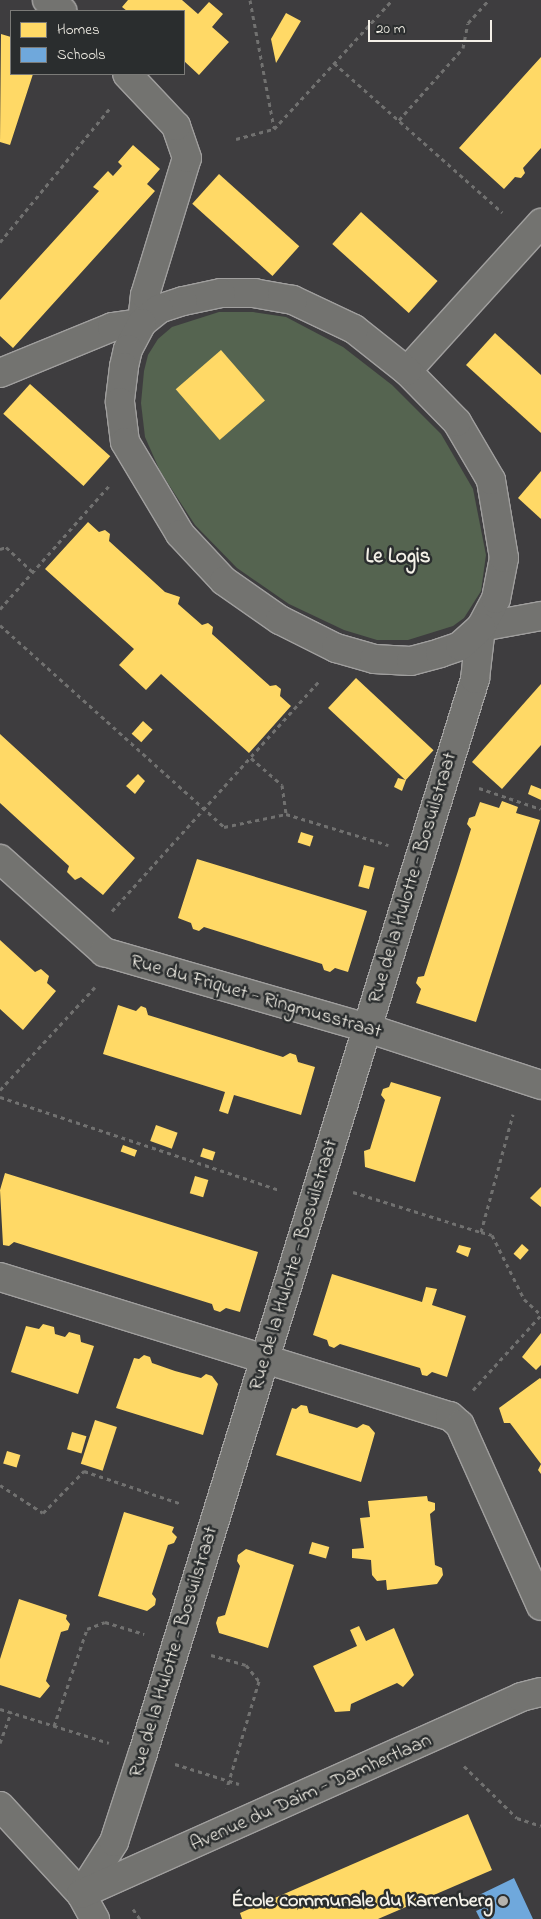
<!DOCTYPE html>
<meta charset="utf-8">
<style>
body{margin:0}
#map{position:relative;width:541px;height:1919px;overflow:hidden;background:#3e3d3f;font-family:"Indie Flower",sans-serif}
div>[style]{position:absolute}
.green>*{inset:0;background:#556450}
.homes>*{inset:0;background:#ffd966;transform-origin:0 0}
.schools>*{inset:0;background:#6fa8dc}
.path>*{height:3px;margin-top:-1.5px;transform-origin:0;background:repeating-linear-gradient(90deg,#717170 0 4px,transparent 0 8px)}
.roads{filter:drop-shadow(1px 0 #a09f9e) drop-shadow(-1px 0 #a09f9e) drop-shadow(0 1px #a09f9e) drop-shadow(0 -1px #a09f9e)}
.minor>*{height:28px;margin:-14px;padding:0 14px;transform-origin:14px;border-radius:14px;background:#737370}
.dots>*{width:14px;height:14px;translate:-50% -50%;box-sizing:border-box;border:2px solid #2a2d2e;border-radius:50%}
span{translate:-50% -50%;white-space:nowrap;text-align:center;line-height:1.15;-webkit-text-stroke:5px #2a2d2e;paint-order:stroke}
.street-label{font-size:20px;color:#f4f1e8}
.poi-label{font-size:20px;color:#f4f1e8;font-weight:700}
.right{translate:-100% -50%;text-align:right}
.neighbourhood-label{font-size:21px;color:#f4f1e8;font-weight:700}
.legend{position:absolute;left:10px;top:10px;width:175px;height:65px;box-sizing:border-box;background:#2a2d2e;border:1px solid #7b7b78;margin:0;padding:6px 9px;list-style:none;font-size:15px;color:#f4f1e8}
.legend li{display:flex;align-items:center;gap:10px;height:25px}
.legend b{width:25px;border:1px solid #7b7b78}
.scale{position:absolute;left:368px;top:20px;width:124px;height:22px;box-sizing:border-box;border:2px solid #f4f1e8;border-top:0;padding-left:6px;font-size:15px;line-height:18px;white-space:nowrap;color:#f4f1e8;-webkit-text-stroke:4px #2a2d2e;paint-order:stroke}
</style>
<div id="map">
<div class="green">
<i style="clip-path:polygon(219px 312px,253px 312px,286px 317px,343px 347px,392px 385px,441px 434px,473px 489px,486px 555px,481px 591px,464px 618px,453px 626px,408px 640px,377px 640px,344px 630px,289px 604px,237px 568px,195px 525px,160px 471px,145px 437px,141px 403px,144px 371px,148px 355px,158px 339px,172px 327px)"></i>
</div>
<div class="homes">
<i style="clip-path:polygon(128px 0,182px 0,198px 14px,209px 2px,223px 14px,212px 27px,229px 42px,199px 75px,184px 61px,184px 11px,127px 11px,122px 7px)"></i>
<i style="clip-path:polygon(286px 13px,301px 21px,276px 63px,271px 39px)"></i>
<i style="clip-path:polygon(1px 34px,11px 37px,11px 74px,33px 74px,10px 145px,0 142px)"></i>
<i style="clip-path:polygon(541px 57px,541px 148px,523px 168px,525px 173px,521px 178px,515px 177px,504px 189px,459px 148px)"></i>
<i style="clip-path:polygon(133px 145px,160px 169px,147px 184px,155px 191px,13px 348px,0 336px,0 300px,99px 191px,93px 187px,108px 171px,113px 176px,122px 166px,118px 162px)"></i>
<i style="left:219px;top:174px;width:108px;height:40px;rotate:42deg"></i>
<i style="left:361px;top:212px;width:103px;height:43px;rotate:42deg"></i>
<i style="clip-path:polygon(495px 333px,541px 375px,541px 433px,466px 365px)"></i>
<i style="left:221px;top:350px;width:67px;height:60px;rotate:49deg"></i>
<i style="left:30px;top:384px;width:108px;height:40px;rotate:42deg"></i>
<i style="clip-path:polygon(541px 471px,541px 519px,518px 498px)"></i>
<i style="clip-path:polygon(88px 522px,99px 532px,105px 530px,110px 534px,109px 541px,165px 592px,180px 597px,178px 604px,202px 625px,208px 623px,213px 627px,212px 634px,270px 686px,276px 685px,281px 689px,280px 696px,291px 706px,249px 753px,161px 674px,146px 690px,119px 665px,134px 649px,45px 569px)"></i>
<i style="left:356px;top:678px;width:106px;height:41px;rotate:43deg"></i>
<i style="clip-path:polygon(541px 684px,541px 745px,502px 789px,472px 762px)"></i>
<i style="left:143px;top:721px;width:13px;height:17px;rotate:42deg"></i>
<i style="clip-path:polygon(0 734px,135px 858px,103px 895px,81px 877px,75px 880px,67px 872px,69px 866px,0 803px)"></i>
<i style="clip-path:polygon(138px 774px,145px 781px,135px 794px,126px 786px)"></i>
<i style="clip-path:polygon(398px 778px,406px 780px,402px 791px,394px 787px)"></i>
<i style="clip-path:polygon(531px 785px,541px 789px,541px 800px,528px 794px)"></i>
<i style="clip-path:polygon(502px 801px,518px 807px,516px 813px,540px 820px,476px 1022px,416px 1003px,421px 989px,416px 983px,418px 977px,424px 976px,458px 871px,471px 829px,467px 824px,469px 818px,475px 816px,480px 802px,499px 808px)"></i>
<i style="left:301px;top:832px;width:13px;height:11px;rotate:18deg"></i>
<i style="clip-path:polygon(197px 859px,367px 911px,348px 972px,335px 968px,330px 972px,324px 970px,322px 964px,204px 927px,199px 931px,193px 929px,191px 923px,178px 918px)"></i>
<i style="left:364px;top:865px;width:11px;height:22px;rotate:15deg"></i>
<i style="clip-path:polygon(0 940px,35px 972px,41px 969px,49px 976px,47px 983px,56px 991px,23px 1030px,0 1009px)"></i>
<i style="clip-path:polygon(118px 1005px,136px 1011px,141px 1006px,146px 1008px,148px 1015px,283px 1057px,290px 1053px,296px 1055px,298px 1062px,315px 1067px,301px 1115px,234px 1095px,228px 1114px,219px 1111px,225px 1092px,103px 1054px)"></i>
<i style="clip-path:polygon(391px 1082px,441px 1097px,415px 1182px,365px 1167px,364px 1151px,370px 1149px,385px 1100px,381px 1095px,383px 1089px,389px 1087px)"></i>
<i style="left:156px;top:1125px;width:23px;height:17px;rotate:20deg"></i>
<i style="left:123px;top:1145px;width:15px;height:7px;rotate:20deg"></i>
<i style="left:203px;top:1148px;width:13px;height:9px;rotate:18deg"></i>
<i style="clip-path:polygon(5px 1173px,258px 1252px,240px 1312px,226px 1308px,220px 1312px,214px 1310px,212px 1304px,14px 1242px,9px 1246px,3px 1245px,0 1190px)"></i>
<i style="left:195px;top:1176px;width:14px;height:18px;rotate:17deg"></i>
<i style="clip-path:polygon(541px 1187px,541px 1207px,530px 1198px)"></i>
<i style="left:522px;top:1244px;width:9px;height:13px;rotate:41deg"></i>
<i style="clip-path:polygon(459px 1245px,471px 1248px,468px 1257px,456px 1252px)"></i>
<i style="clip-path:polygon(332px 1274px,422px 1302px,426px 1287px,437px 1289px,432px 1305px,466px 1316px,447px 1377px,432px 1372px,427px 1376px,422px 1375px,420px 1368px,340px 1344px,334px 1348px,329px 1346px,327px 1340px,313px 1335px)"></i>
<i style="clip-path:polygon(43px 1324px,54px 1327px,55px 1334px,65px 1337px,69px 1332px,80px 1335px,81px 1342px,94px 1346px,78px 1394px,11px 1372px,26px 1326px,39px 1329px)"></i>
<i style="clip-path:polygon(541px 1333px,541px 1365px,536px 1370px,522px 1357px)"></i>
<i style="clip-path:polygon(144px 1355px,150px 1357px,152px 1363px,175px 1371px,201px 1378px,206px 1374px,212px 1376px,218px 1384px,203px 1435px,116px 1408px,134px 1358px,139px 1359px)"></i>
<i style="clip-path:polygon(540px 1378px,541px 1379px,541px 1474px,538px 1470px,541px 1464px,510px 1423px,504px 1423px,499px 1408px)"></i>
<i style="clip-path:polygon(301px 1405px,307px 1406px,309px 1413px,357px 1428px,363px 1424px,369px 1426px,375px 1433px,361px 1482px,276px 1455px,292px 1408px,296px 1409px)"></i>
<i style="left:95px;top:1420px;width:23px;height:46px;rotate:18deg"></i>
<i style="left:72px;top:1432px;width:15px;height:18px;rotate:16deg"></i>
<i style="left:7px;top:1451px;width:14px;height:13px;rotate:17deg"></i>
<i style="clip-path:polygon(427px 1496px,428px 1501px,435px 1503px,435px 1510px,430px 1514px,435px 1565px,442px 1568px,443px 1575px,437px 1584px,387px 1590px,386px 1580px,377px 1581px,372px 1575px,371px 1560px,352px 1558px,352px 1549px,364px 1548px,360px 1518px,370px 1517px,368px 1501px)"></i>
<i style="clip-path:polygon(124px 1512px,174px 1527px,172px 1532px,177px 1537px,174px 1543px,168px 1545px,152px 1594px,156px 1599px,155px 1605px,147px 1611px,98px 1596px)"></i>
<i style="left:312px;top:1542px;width:18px;height:12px;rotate:16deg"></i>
<i style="clip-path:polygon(246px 1549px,294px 1565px,268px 1648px,219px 1633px,216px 1623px,218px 1617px,225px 1615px,240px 1566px,237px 1561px,238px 1555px)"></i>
<i style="clip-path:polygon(19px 1599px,67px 1615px,66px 1619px,70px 1624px,68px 1630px,61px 1632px,46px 1681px,50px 1686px,40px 1698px,0 1685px,0 1659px)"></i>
<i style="clip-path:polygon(359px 1626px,366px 1641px,394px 1628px,414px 1675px,403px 1687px,397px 1683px,351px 1704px,350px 1711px,335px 1712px,313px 1666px,357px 1646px,350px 1630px)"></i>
<i style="clip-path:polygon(468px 1814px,492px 1870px,378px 1919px,242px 1919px,240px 1913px)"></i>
</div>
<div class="schools">
<i style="clip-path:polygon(514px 1878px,533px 1919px,480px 1919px,476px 1911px,485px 1907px,479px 1895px)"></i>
</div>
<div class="path">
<i style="left:250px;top:0;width:130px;rotate:79.4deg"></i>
<i style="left:334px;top:63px;width:225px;rotate:41.6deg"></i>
<i style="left:399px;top:120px;width:96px;rotate:-48.4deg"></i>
<i style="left:463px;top:48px;width:25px;rotate:-79deg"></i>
<i style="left:468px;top:23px;width:31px;rotate:-48deg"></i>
<i style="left:236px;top:139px;width:39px;rotate:-15deg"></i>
<i style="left:274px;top:129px;width:175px;rotate:-47.5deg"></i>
<i style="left:0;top:242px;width:175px;rotate:-50.6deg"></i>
<i style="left:0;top:549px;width:6px;rotate:-18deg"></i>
<i style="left:6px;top:547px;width:37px;rotate:43deg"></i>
<i style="left:0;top:609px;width:164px;rotate:-48.5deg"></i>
<i style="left:0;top:625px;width:302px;rotate:42deg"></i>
<i style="left:224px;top:827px;width:63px;rotate:-11.8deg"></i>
<i style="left:251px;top:758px;width:41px;rotate:41.1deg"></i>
<i style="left:282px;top:785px;width:29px;rotate:82deg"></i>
<i style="left:286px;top:814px;width:107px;rotate:16.9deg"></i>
<i style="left:479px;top:788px;width:65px;rotate:18.7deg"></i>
<i style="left:112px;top:911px;width:311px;rotate:-48deg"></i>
<i style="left:0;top:1090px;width:140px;rotate:-47.3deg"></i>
<i style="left:0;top:1097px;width:294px;rotate:18.4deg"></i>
<i style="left:353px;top:1192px;width:134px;rotate:17.4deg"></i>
<i style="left:481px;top:1232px;width:122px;rotate:-74.8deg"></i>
<i style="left:481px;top:1232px;width:11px;rotate:15deg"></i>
<i style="left:492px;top:1235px;width:72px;rotate:63.4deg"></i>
<i style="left:524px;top:1299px;width:23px;rotate:43deg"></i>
<i style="left:473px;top:1390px;width:101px;rotate:-47.8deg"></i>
<i style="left:0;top:1485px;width:51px;rotate:33.1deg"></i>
<i style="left:43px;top:1513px;width:59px;rotate:-45.7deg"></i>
<i style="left:84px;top:1471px;width:103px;rotate:18.6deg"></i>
<i style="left:211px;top:1655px;width:36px;rotate:16deg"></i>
<i style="left:246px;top:1665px;width:21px;rotate:51deg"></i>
<i style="left:259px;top:1681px;width:112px;rotate:106.7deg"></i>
<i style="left:0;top:1709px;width:114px;rotate:17.3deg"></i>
<i style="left:54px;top:1726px;width:102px;rotate:-71.2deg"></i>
<i style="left:87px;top:1629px;width:19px;rotate:-21deg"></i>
<i style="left:105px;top:1622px;width:41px;rotate:17.1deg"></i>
<i style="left:0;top:1743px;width:33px;rotate:-70deg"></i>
<i style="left:175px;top:1764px;width:67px;rotate:17.4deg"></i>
<i style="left:464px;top:1766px;width:74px;rotate:44.5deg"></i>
<i style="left:517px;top:1818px;width:25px;rotate:18deg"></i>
<i style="left:133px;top:1909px;width:12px;rotate:55deg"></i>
</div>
<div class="roads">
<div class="minor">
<i style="left:47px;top:0;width:19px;rotate:36deg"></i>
<i style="left:407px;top:371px;width:200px;rotate:-47.8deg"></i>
<i style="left:0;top:373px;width:121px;rotate:-22.3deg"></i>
<i style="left:112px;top:327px;width:30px;rotate:-8deg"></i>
<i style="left:142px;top:323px;width:28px;rotate:-84deg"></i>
<i style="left:145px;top:295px;width:143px;rotate:-73deg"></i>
<i style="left:187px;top:158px;width:34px;rotate:-109deg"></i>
<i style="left:176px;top:126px;width:71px;rotate:-133.3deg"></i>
<i style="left:481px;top:627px;width:61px;rotate:-10.4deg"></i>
<i style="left:0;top:859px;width:140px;rotate:41.8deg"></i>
<i style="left:104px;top:952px;width:274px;rotate:16.1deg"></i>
<i style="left:367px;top:1028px;width:183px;rotate:18.1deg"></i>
<i style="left:0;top:1277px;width:471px;rotate:17.2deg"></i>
<i style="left:450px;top:1416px;width:13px;rotate:42deg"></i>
<i style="left:460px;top:1425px;width:198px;rotate:65.9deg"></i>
<i style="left:0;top:1806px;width:120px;rotate:47.4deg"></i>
<i style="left:81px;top:1894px;width:29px;rotate:61deg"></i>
<i style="left:81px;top:1894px;width:62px;rotate:-57.6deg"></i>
<i style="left:114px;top:1842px;width:94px;rotate:-72deg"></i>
<i style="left:143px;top:1753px;width:1124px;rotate:-72.82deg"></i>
<i style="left:475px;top:679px;width:52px;rotate:-83.4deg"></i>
<i style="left:481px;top:627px;width:32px;rotate:-62deg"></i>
<i style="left:496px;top:599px;width:42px;rotate:-79deg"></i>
<i style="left:504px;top:558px;width:79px;rotate:-99.5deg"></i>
<i style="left:491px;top:480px;width:67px;rotate:-120.4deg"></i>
<i style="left:457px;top:422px;width:71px;rotate:-134.4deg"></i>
<i style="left:407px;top:371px;width:68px;rotate:-141.6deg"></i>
<i style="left:354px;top:329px;width:68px;rotate:-154.6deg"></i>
<i style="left:293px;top:300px;width:39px;rotate:-170deg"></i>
<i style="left:255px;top:293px;width:34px;rotate:180deg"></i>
<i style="left:221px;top:293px;width:39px;rotate:168deg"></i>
<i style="left:183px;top:301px;width:25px;rotate:162deg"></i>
<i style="left:159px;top:309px;width:22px;rotate:141deg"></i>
<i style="left:142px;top:323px;width:30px;rotate:118deg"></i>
<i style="left:128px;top:349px;width:18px;rotate:103deg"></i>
<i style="left:124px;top:367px;width:35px;rotate:97deg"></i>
<i style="left:120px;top:402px;width:40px;rotate:82.9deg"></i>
<i style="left:125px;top:442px;width:107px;rotate:59.1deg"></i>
<i style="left:180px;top:534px;width:64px;rotate:46.9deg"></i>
<i style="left:224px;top:581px;width:68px;rotate:34.9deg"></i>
<i style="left:280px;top:620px;width:63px;rotate:26.6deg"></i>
<i style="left:336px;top:648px;width:40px;rotate:16deg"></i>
<i style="left:374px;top:659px;width:37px;rotate:3deg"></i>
<i style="left:411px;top:661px;width:30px;rotate:-15deg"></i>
<i style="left:440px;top:653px;width:21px;rotate:-19deg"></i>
<i style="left:460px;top:646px;width:28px;rotate:-42deg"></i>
<i style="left:81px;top:1894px;width:482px;rotate:-24.1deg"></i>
<i style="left:521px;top:1697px;width:21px;rotate:-14deg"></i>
</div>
</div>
<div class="dots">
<i style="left:503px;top:1901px;background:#b4b2ad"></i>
</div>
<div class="street-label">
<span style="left:413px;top:878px;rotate:-73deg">Rue de la Hulotte - Bosuilstraat</span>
<span style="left:256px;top:997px;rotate:16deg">Rue du Friquet - Ringmusstraat</span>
<span style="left:294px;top:1265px;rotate:-73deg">Rue de la Hulotte - Bosuilstraat</span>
<span style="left:174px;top:1652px;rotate:-73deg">Rue de la Hulotte - Bosuilstraat</span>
<span style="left:311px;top:1793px;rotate:-24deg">Avenue du Daim - Damhertlaan</span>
</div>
<div class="poi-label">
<span class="right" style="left:493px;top:1901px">École communale du Karrenberg</span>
</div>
<div class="neighbourhood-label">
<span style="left:398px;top:557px">Le Logis</span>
</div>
<ul class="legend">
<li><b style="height:14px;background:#ffd966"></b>Homes</li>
<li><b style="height:14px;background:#6fa8dc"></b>Schools</li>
</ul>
<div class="scale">20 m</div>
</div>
